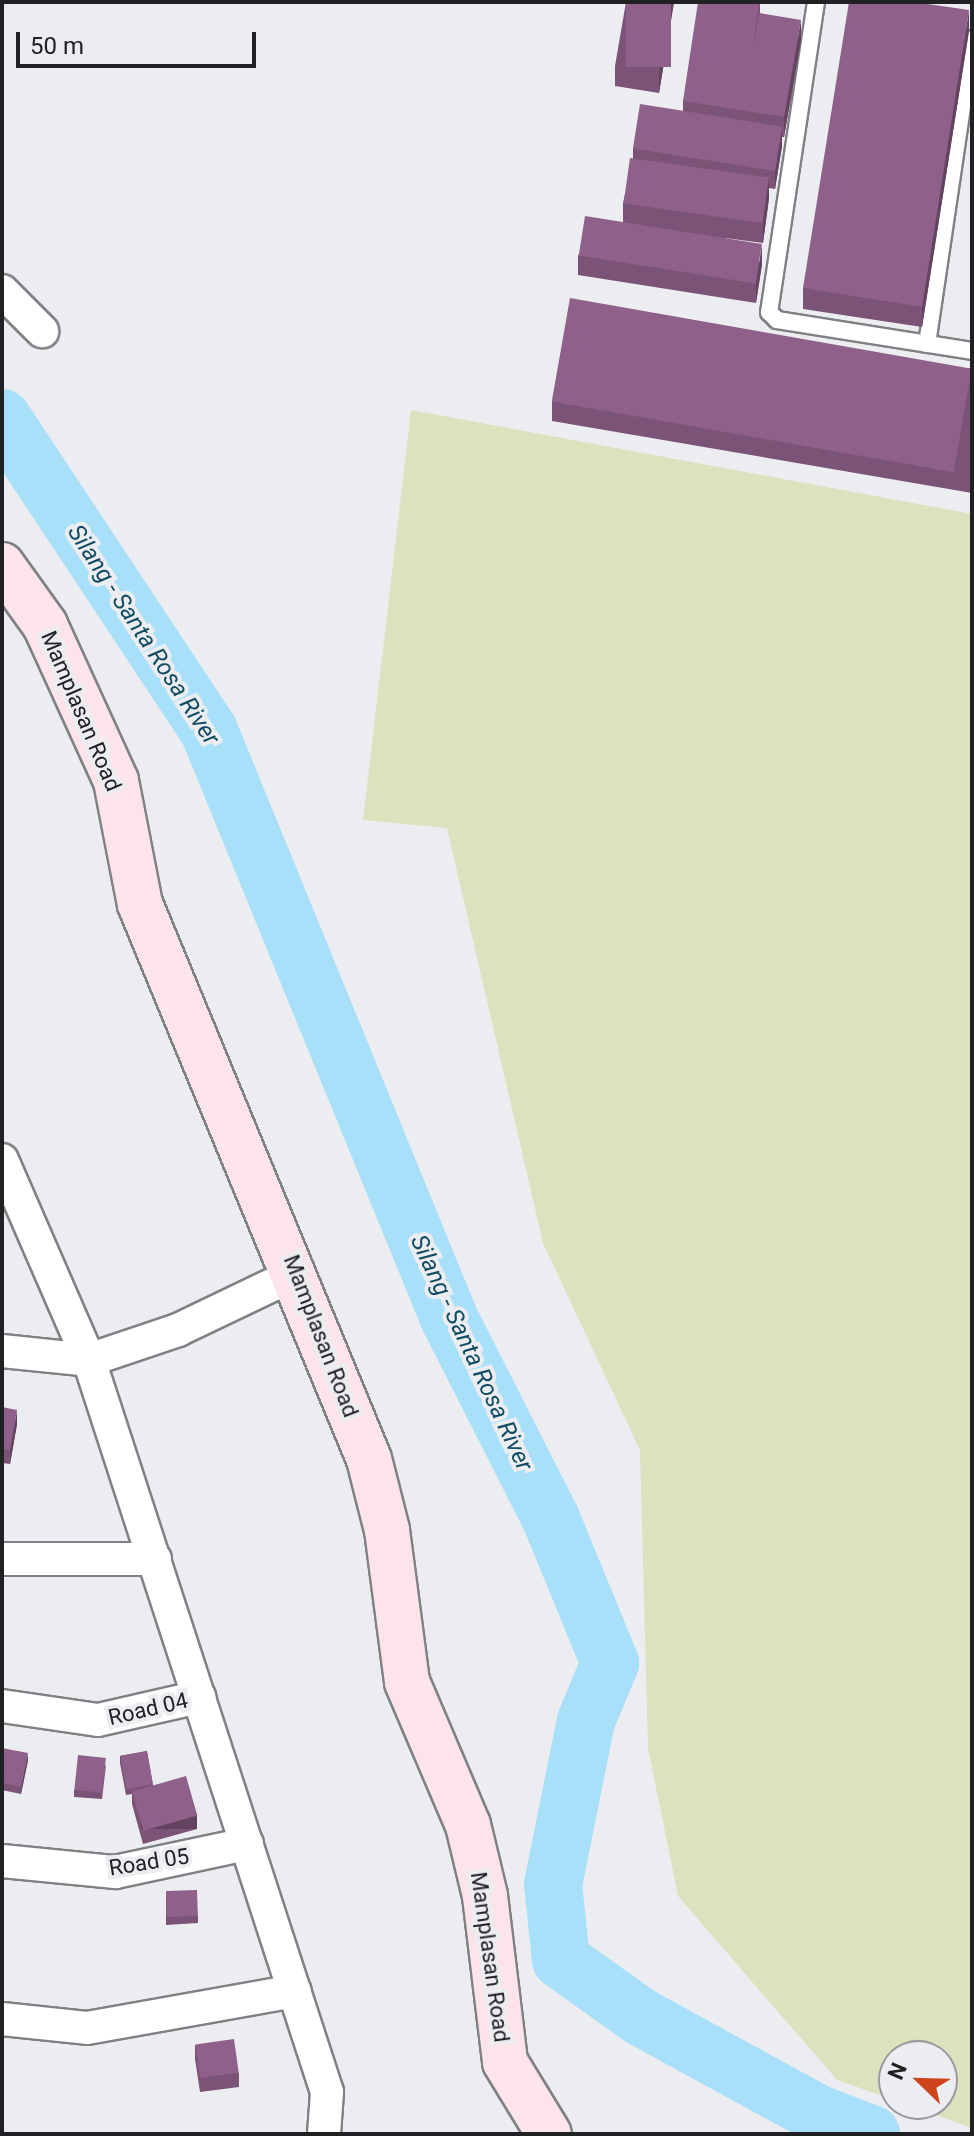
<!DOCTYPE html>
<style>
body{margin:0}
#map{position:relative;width:974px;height:2136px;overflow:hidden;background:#ebedf0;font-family:Roboto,sans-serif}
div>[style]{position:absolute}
.green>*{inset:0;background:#dae3bd}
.river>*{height:58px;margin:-29px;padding:0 29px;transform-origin:29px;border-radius:29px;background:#a8dff9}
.roads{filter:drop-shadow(2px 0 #7f8184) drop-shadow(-2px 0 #7f8184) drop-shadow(0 2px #7f8184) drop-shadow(0 -2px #7f8184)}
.lane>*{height:16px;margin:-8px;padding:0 8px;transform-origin:8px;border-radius:8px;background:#fff}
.street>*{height:32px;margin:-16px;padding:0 16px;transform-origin:16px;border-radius:16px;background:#fff}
.secondary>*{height:44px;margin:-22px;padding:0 22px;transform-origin:22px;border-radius:22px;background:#fce4ea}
.wall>*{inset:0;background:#7b5376}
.shaded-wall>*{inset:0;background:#644360;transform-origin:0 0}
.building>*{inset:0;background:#8f6089;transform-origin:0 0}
span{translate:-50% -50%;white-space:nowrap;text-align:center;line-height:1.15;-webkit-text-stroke:8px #ebedf0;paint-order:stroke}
.street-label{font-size:22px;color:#202122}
.water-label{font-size:24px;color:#114b62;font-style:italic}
.frame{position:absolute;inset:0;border:4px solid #202122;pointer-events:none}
.north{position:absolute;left:878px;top:2040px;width:80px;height:80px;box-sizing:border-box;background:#ebedf0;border:2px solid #9a9b9e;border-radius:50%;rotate:293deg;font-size:22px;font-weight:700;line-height:32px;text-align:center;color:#202122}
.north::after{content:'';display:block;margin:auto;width:28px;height:36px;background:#ce451d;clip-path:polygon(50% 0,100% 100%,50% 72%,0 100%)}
.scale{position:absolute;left:16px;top:32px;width:240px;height:36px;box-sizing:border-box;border:4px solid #202122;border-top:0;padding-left:10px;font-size:24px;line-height:28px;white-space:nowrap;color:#202122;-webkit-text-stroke:6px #ebedf0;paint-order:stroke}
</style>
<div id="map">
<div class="green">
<i style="clip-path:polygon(411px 410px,972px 514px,972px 2128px,905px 2104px,942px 2104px,942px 2056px,894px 2056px,894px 2100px,837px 2080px,678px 1896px,648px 1748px,640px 1450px,543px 1243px,447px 828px,363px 820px)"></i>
</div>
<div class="river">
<i style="left:2px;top:418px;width:375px;rotate:56.5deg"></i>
<i style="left:209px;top:731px;width:634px;rotate:67.76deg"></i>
<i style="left:449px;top:1318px;width:225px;rotate:63.1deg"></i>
<i style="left:551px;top:1519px;width:156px;rotate:67.7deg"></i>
<i style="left:610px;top:1663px;width:63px;rotate:112.5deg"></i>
<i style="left:586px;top:1721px;width:166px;rotate:101.4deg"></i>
<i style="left:553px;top:1884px;width:76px;rotate:84deg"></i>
<i style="left:561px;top:1960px;width:98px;rotate:35.5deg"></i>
<i style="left:641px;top:2017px;width:200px;rotate:28.7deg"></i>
<i style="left:816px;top:2113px;width:59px;rotate:20.9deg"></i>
</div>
<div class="roads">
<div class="lane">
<i style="left:816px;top:2px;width:314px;rotate:98.6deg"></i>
<i style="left:769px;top:312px;width:11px;rotate:45deg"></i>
<i style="left:777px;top:320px;width:197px;rotate:9deg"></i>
<i style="left:927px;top:344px;width:308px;rotate:-81.6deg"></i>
</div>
<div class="street">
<i style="left:2px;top:291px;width:57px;rotate:45deg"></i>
<i style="left:2px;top:1160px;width:218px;rotate:66.5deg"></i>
<i style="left:89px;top:1360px;width:770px;rotate:71.99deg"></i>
<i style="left:327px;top:2092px;width:42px;rotate:94.1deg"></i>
<i style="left:2px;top:1351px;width:87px;rotate:5.9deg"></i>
<i style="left:89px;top:1360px;width:94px;rotate:-18.6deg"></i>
<i style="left:178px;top:1330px;width:132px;rotate:-25.6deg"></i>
<i style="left:2px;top:1559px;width:153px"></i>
<i style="left:2px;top:1706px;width:97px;rotate:8.3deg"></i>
<i style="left:98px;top:1720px;width:104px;rotate:-12.8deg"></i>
<i style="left:2px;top:1861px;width:114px;rotate:5.6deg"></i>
<i style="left:115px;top:1872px;width:135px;rotate:-12deg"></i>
<i style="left:2px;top:2019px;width:85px;rotate:6deg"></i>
<i style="left:87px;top:2028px;width:211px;rotate:-10.1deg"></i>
</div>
<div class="secondary">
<i style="left:2px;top:565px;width:74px;rotate:54.4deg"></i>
<i style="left:45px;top:625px;width:171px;rotate:65.5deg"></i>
<i style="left:116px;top:781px;width:125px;rotate:79deg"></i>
<i style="left:140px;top:904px;width:600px;rotate:67.58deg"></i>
<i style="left:369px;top:1459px;width:73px;rotate:75.8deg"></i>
<i style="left:387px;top:1530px;width:153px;rotate:82.5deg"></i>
<i style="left:407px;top:1682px;width:155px;rotate:66.9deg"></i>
<i style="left:468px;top:1825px;width:73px;rotate:76.5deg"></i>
<i style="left:485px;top:1896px;width:167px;rotate:83.1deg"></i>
<i style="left:505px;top:2062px;width:84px;rotate:58.6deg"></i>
</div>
</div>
<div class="wall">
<i style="clip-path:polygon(626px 2px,674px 2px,659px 93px,615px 86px,615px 66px)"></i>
<i style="clip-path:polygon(760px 2px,760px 13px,801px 40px,784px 137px,782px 137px,782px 146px,775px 189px,769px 188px,769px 198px,763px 243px,725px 238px,762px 264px,756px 303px,578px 275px,578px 255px,623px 222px,623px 203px,633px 158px,633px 148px,683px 111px,683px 101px)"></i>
<i style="clip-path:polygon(969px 31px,922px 327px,803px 309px,803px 288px)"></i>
<i style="clip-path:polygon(972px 368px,972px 493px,552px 421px,552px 401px)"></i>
<i style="clip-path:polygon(2px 1407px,17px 1424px,10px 1464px,2px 1463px)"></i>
<i style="clip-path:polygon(2px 1748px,28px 1760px,21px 1794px,2px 1790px)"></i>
<i style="clip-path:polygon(147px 1751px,153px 1785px,197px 1829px,143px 1844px,132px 1804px,132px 1794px,126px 1795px,120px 1763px,120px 1756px)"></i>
<i style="clip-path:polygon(106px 1765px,102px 1799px,74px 1797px,74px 1790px)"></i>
<i style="clip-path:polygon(166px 1891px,198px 1916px,198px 1923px,166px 1925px)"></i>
<i style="clip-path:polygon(195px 2045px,239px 2073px,239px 2087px,200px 2092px,195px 2059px)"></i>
</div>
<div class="shaded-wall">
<i style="clip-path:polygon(671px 2px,674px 2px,659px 93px,659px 73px)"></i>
<i style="clip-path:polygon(969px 10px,969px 31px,922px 327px,922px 307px)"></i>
<i style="clip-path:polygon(801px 20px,801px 40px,784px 137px,784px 117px)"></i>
<i style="clip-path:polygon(782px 126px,782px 146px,775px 189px,775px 169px)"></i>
<i style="clip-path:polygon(769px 178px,769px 198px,763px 243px,763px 223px)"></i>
<i style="clip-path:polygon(762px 244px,762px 264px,756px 303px,756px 283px)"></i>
<i style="clip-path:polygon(17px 1410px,17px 1424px,10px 1464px,10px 1450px)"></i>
<i style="clip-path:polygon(28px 1753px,28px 1760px,21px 1794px,21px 1787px)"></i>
<i style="left:197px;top:1815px;width:14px;height:56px;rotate:90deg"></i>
</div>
<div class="building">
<i style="left:626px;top:2px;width:45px;height:65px"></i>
<i style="clip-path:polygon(698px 2px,759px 2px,753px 49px,759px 13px,801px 20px,784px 117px,683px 101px)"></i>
<i style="clip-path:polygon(849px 2px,914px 2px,969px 10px,922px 307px,803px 288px)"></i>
<i style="left:640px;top:104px;width:144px;height:45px;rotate:9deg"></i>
<i style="left:630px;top:158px;width:140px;height:46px;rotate:8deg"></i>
<i style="left:585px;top:216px;width:179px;height:40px;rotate:9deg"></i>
<i style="left:570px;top:298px;width:408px;height:105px;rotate:10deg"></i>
<i style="clip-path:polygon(2px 1407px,17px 1410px,10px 1450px,2px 1449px)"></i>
<i style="clip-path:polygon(2px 1748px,28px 1753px,21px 1787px,2px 1783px)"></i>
<i style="left:147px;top:1751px;width:34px;height:27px;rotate:80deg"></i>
<i style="left:78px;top:1755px;width:28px;height:35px;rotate:6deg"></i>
<i style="left:186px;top:1776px;width:41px;height:56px;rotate:74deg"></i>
<i style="left:197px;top:1890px;width:26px;height:31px;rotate:88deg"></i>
<i style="left:234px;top:2039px;width:34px;height:39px;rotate:82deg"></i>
</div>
<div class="street-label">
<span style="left:81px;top:711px;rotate:67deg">Mamplasan Road</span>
<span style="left:321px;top:1336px;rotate:69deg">Mamplasan Road</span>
<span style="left:148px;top:1709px;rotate:-13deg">Road 04</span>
<span style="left:149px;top:1862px;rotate:-9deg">Road 05</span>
<span style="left:490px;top:1957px;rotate:82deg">Mamplasan Road</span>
</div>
<div class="water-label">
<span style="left:143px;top:635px;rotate:57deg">Silang - Santa Rosa River</span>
<span style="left:471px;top:1353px;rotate:65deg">Silang - Santa Rosa River</span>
</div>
<div class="frame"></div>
<div class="north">N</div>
<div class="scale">50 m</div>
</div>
